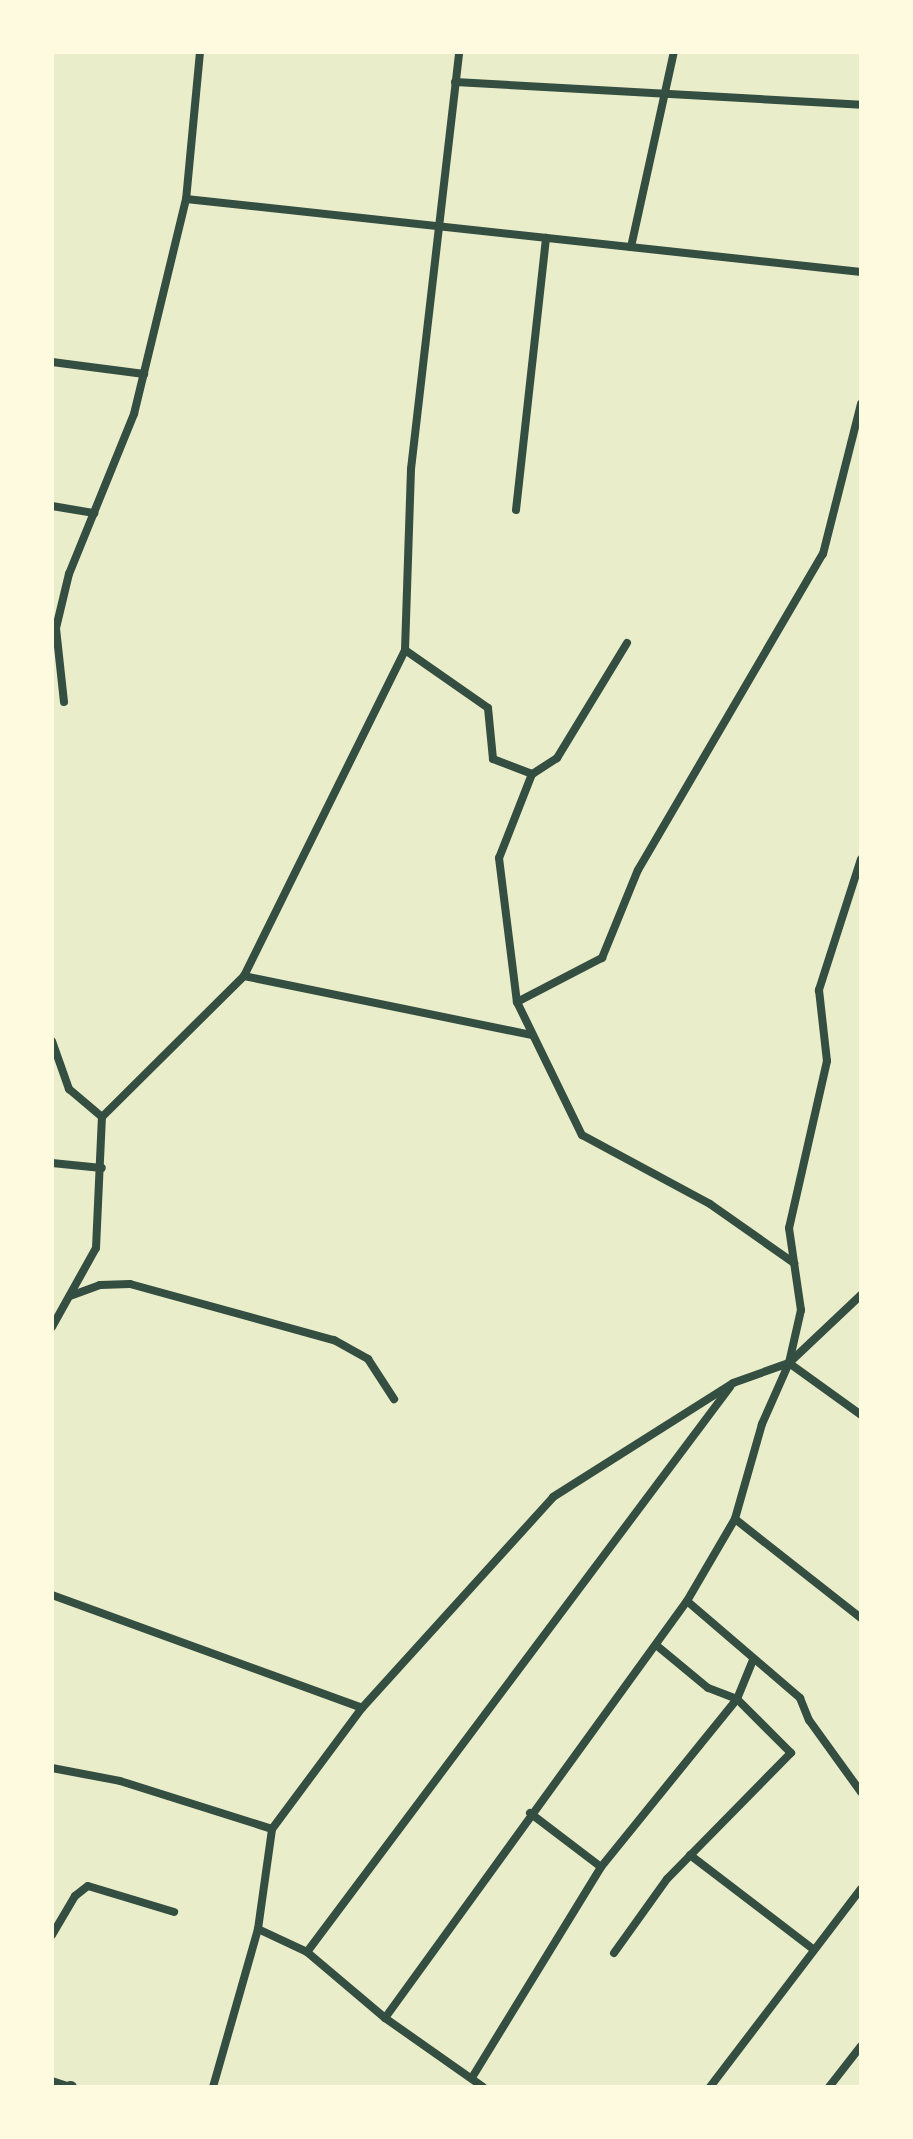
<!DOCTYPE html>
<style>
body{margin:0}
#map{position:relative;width:913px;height:2139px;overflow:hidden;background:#e9edc9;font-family:"Golos Text",sans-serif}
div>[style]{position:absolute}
.minor>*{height:8px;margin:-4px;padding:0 4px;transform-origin:4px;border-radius:4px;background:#344e41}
.tertiary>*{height:12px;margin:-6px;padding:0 6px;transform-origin:6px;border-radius:6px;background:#344e41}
span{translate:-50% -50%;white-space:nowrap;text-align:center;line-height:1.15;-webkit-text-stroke:6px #fefae0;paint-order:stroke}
.frame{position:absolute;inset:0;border:54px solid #fefae0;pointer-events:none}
</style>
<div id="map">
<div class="minor">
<i style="left:200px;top:52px;width:148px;rotate:95.4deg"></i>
<i style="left:186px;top:199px;width:679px;rotate:6.17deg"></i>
<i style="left:455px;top:82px;width:407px;rotate:3.2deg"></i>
<i style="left:631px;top:247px;width:200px;rotate:-77.6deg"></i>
<i style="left:52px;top:362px;width:93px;rotate:7.4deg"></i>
<i style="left:52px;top:506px;width:43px;rotate:9.5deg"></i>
<i style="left:516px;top:510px;width:274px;rotate:-83.7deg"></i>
<i style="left:627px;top:643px;width:135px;rotate:121.3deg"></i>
<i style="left:557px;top:758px;width:30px;rotate:147deg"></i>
<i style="left:532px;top:774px;width:90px;rotate:111.4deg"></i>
<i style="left:499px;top:858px;width:145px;rotate:82.9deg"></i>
<i style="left:517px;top:1002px;width:148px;rotate:64deg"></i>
<i style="left:582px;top:1135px;width:145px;rotate:28.3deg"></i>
<i style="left:710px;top:1204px;width:103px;rotate:35.1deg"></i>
<i style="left:405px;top:650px;width:101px;rotate:34.9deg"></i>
<i style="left:488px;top:708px;width:51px;rotate:84.4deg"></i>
<i style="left:493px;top:759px;width:42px;rotate:21deg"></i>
<i style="left:64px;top:702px;width:74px;rotate:-96.2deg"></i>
<i style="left:56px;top:628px;width:56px;rotate:-76.5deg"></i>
<i style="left:69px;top:574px;width:173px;rotate:-67.9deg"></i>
<i style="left:134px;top:414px;width:221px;rotate:-76.4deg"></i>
<i style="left:861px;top:859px;width:138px;rotate:107.8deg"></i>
<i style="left:819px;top:990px;width:71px;rotate:83.6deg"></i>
<i style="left:827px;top:1061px;width:171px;rotate:102.8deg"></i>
<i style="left:789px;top:1228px;width:83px;rotate:81.7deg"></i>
<i style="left:801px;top:1310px;width:54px;rotate:102.8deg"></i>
<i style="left:789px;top:1363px;width:67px;rotate:113.9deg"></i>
<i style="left:762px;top:1424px;width:99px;rotate:105.9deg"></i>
<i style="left:735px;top:1519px;width:160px;rotate:38.2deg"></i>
<i style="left:244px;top:976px;width:293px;rotate:11.6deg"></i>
<i style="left:517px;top:1002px;width:96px;rotate:-27.4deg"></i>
<i style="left:602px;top:958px;width:95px;rotate:-67.8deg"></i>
<i style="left:638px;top:870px;width:366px;rotate:-59.7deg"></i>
<i style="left:823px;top:554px;width:155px;rotate:-75.8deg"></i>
<i style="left:52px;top:1041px;width:51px;rotate:70.5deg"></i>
<i style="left:69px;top:1089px;width:43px;rotate:40.3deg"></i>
<i style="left:52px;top:1163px;width:50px;rotate:5.7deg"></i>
<i style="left:70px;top:1296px;width:32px;rotate:-20deg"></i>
<i style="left:100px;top:1285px;width:30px;rotate:-2deg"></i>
<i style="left:130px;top:1284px;width:212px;rotate:15.4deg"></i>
<i style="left:334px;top:1340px;width:39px;rotate:29deg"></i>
<i style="left:368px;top:1359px;width:48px;rotate:57deg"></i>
<i style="left:52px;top:1327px;width:90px;rotate:-60.9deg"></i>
<i style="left:96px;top:1248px;width:131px;rotate:-87.4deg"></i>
<i style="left:102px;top:1117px;width:200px;rotate:-44.8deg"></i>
<i style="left:244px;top:976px;width:364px;rotate:-63.7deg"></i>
<i style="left:405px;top:650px;width:181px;rotate:-88.1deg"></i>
<i style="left:411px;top:469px;width:420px;rotate:-83.4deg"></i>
<i style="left:789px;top:1363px;width:99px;rotate:-43.4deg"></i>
<i style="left:52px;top:1595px;width:330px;rotate:20deg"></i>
<i style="left:687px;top:1601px;width:149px;rotate:40.6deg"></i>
<i style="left:800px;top:1698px;width:24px;rotate:68deg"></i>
<i style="left:809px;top:1720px;width:89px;rotate:54.2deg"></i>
<i style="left:52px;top:1768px;width:69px;rotate:10.8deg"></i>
<i style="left:120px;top:1781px;width:159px;rotate:17.5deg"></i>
<i style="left:530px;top:1813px;width:89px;rotate:37.3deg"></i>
<i style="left:690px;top:1855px;width:155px;rotate:37.4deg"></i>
<i style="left:258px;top:1929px;width:54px;rotate:25.1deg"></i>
<i style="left:307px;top:1952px;width:102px;rotate:40.2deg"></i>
<i style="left:385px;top:2018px;width:120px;rotate:35.1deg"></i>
<i style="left:52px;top:1935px;width:45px;rotate:-59.5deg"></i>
<i style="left:75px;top:1896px;width:16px;rotate:-38deg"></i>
<i style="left:88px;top:1886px;width:90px;rotate:16.8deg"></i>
<i style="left:307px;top:1952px;width:706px;rotate:-53.18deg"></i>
<i style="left:614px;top:1953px;width:91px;rotate:-54.4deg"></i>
<i style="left:667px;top:1879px;width:177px;rotate:-45.5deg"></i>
<i style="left:791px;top:1753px;width:76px;rotate:-135deg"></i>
<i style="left:737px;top:1699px;width:31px;rotate:-159deg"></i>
<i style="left:708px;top:1688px;width:67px;rotate:-140.4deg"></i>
<i style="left:385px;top:2018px;width:515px;rotate:-54.09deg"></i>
<i style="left:687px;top:1601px;width:95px;rotate:-59.7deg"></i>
<i style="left:473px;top:2076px;width:245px;rotate:-58.5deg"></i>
<i style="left:601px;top:1867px;width:216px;rotate:-51deg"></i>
<i style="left:737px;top:1699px;width:42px;rotate:-67.7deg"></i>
<i style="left:52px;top:2081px;width:20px;rotate:18deg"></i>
<i style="left:213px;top:2087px;width:164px;rotate:-74.1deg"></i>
<i style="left:258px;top:1929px;width:101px;rotate:-82deg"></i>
<i style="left:272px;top:1829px;width:151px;rotate:-53.4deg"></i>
<i style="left:362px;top:1708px;width:285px;rotate:-47.8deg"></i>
<i style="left:553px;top:1497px;width:213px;rotate:-32.3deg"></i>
<i style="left:733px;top:1383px;width:59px;rotate:-19.7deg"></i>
<i style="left:789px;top:1363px;width:89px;rotate:35.8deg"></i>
<i style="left:710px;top:2087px;width:249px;rotate:-52.7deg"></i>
<i style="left:829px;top:2087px;width:52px;rotate:-52deg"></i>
</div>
<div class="tertiary">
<i style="left:70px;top:2087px;width:1px"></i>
</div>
<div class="frame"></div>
</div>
